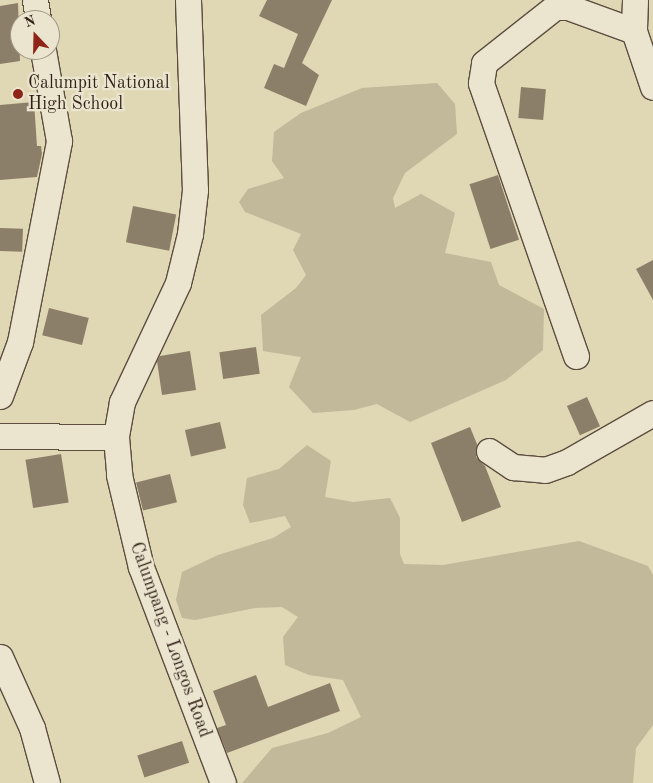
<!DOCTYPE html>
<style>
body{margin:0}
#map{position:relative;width:653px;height:783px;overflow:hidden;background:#e0d7b5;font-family:"Old Standard TT",serif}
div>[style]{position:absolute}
.green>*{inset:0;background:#c2b89a}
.building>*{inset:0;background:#8c7f69;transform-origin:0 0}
.roads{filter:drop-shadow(1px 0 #5c4d3e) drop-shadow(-1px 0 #5c4d3e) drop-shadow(0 1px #5c4d3e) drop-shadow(0 -1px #5c4d3e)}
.minor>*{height:25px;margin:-12.5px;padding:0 12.5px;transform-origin:12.5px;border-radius:12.5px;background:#ebe5cf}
.dots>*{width:14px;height:14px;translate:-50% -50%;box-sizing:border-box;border:2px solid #ebe5cf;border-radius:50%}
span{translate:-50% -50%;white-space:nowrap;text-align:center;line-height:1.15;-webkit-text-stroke:4.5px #ebe5cf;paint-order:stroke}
.poi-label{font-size:18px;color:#301f16}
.left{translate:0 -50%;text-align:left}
.street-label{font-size:18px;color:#301f16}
.north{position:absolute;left:10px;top:10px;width:50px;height:50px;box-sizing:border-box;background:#ebe5cf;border:1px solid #a09685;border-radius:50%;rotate:339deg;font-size:14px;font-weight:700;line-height:20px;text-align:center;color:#301f16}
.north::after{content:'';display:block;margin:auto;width:18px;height:22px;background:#8f2418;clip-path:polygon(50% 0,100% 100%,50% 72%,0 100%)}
</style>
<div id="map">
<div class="green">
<i style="clip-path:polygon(437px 83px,455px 104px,457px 134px,405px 173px,393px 198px,395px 208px,421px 194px,455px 213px,445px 253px,491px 262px,499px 285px,544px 309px,543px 350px,506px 380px,410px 422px,377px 404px,354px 410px,313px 413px,289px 387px,301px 357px,263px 351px,261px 315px,296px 288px,306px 275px,293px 250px,301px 234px,245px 212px,239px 202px,248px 189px,284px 178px,272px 161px,274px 132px,301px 113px,362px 88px)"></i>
<i style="clip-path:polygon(307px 445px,331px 461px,325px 497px,353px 502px,390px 498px,400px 518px,400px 554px,404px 564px,443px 565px,579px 541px,648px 566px,653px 575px,653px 725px,636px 748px,633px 783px,242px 783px,272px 748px,328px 733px,361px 717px,343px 680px,309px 675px,285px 665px,283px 637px,298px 617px,282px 607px,255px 608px,195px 620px,182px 618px,176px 600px,182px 572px,218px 555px,273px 538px,291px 527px,285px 516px,250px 523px,243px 505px,247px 478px,279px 469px)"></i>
</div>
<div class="building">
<i style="clip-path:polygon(267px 0,332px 0,302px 63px,319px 75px,306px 106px,264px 88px,274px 64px,284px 68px,298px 34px,259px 16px)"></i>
<i style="clip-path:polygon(18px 3px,20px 61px,0 64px,0 6px)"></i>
<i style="left:521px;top:87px;width:25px;height:31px;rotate:5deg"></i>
<i style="clip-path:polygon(34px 102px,37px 146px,41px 146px,42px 154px,37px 177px,0 180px,0 105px)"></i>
<i style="left:498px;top:175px;width:68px;height:30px;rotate:72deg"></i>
<i style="left:133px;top:206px;width:44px;height:37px;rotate:11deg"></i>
<i style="left:0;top:228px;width:23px;height:23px;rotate:2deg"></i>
<i style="clip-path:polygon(653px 260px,653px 300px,636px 269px)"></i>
<i style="left:49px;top:308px;width:41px;height:28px;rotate:14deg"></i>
<i style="left:256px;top:347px;width:27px;height:37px;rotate:82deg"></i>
<i style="clip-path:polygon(190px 351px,196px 390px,162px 395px,157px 361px,160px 356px)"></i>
<i style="left:587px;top:397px;width:32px;height:22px;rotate:66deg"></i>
<i style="left:220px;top:422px;width:27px;height:36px;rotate:77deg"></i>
<i style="clip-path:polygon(470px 427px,477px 444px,476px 457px,485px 466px,501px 507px,462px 522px,431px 443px)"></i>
<i style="left:61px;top:454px;width:49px;height:36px;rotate:81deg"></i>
<i style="left:170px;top:474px;width:29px;height:35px;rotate:76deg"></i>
<i style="clip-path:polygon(256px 675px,268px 707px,330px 683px,340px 711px,227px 753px,217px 728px,226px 725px,213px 691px)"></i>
<i style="left:182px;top:741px;width:23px;height:47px;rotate:72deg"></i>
</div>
<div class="roads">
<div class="minor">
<i style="left:35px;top:0;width:20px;rotate:81deg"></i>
<i style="left:188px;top:0;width:190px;rotate:87.9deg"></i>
<i style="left:195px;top:190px;width:44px;rotate:96.5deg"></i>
<i style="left:190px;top:234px;width:50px;rotate:103.8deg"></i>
<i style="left:178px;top:283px;width:132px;rotate:115.2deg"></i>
<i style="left:122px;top:402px;width:36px;rotate:100deg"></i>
<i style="left:116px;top:437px;width:38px;rotate:85deg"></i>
<i style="left:119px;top:475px;width:95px;rotate:76.6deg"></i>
<i style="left:141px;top:567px;width:231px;rotate:69.2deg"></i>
<i style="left:635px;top:0;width:31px;rotate:92deg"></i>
<i style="left:634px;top:31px;width:59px;rotate:71.3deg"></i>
<i style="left:576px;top:356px;width:289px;rotate:-109.2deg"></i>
<i style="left:481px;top:83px;width:20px;rotate:-81deg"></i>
<i style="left:484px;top:63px;width:90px;rotate:-38.3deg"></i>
<i style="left:555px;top:7px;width:13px"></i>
<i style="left:568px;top:7px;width:70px;rotate:20deg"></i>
<i style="left:0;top:396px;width:58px;rotate:-69.7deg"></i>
<i style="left:20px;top:342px;width:205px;rotate:-79deg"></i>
<i style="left:59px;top:141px;width:92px;rotate:-100deg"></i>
<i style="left:0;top:436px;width:116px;rotate:0.5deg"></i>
<i style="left:489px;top:451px;width:29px;rotate:34deg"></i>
<i style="left:513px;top:467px;width:32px;rotate:5deg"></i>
<i style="left:545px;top:470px;width:23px;rotate:-20deg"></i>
<i style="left:567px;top:462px;width:99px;rotate:-29.7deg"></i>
<i style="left:0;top:657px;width:78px;rotate:65.7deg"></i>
<i style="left:32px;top:728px;width:57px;rotate:74.7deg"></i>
</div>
</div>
<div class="dots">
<i style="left:18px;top:94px;background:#8f2418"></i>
</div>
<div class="poi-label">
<span class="left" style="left:28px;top:94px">Calumpit National<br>High School</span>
</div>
<div class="street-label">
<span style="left:170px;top:640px;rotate:70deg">Calumpang - Longos Road</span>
</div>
<div class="north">N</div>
</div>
